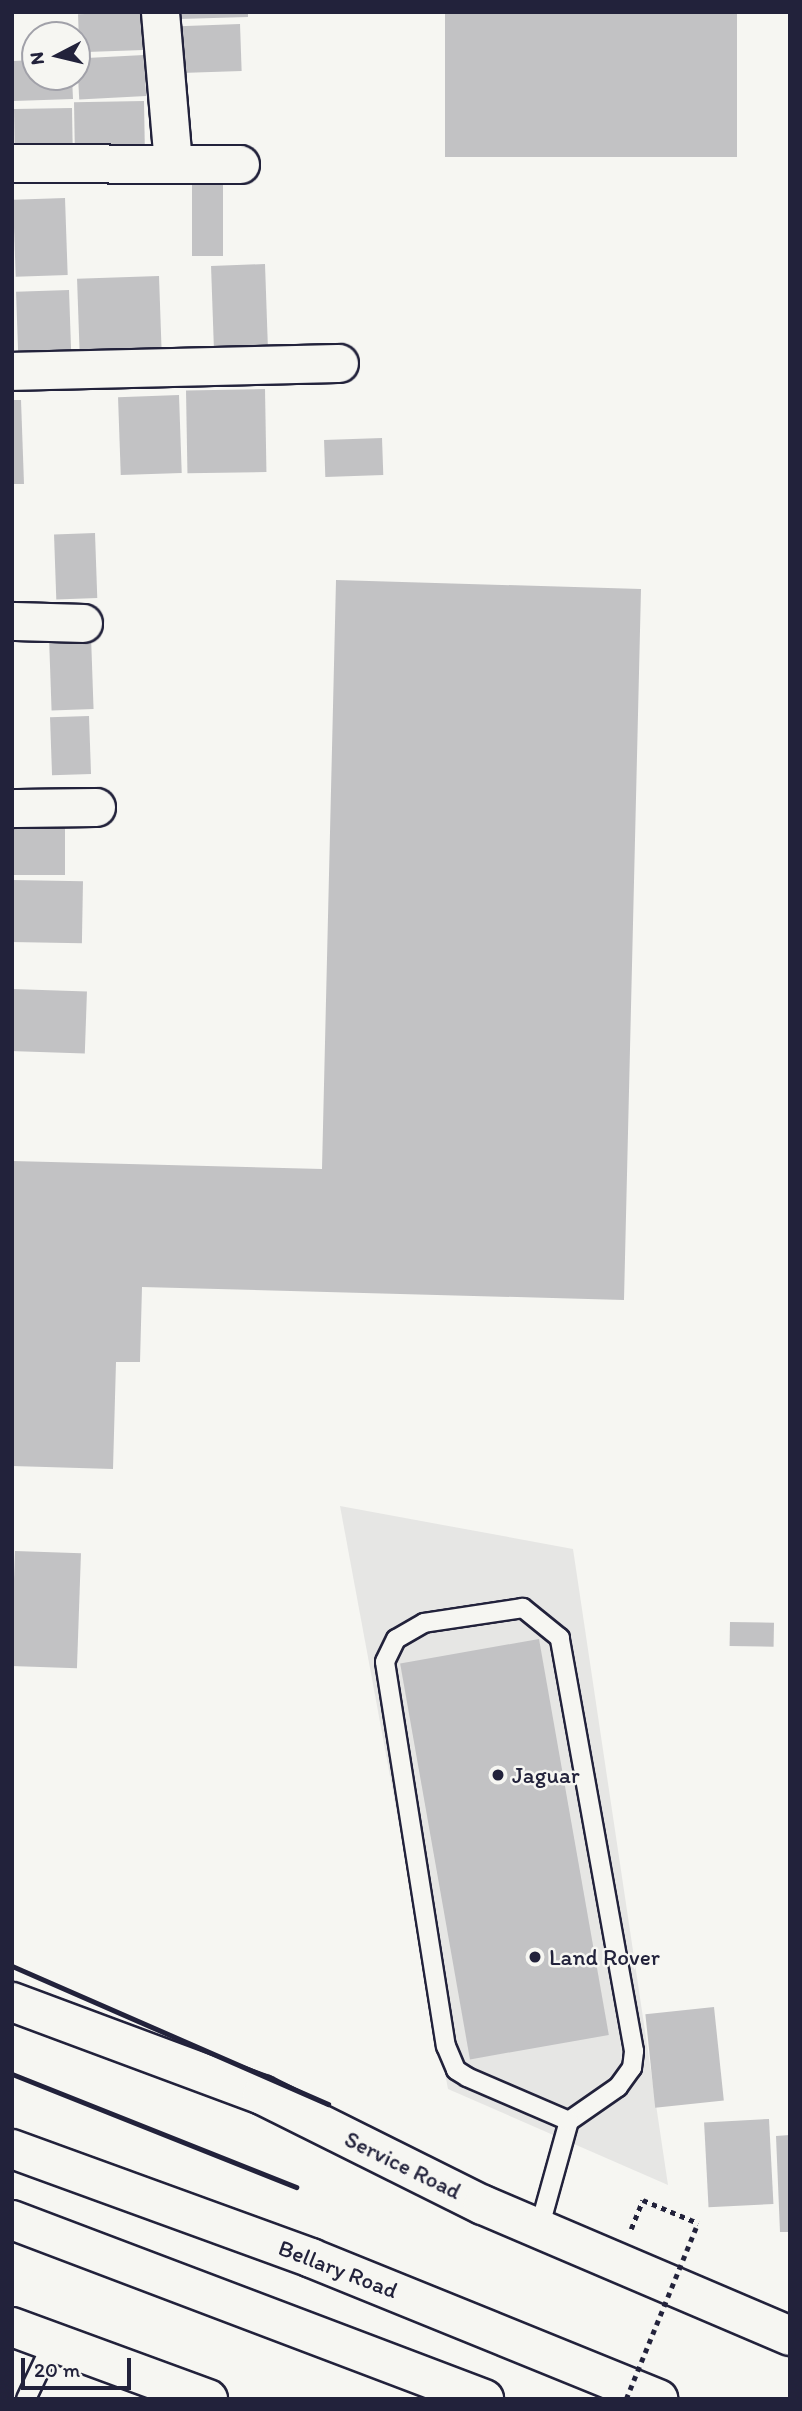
<!DOCTYPE html>
<style>
body{margin:0}
#map{position:relative;width:802px;height:2411px;overflow:hidden;background:#f6f6f2;font-family:Itim,sans-serif}
div>[style]{position:absolute}
.built>*{inset:0;background:#e6e6e4}
.building>*{inset:0;background:#c2c2c4;transform-origin:0 0}
.path>*{height:4.5px;margin-top:-2.25px;transform-origin:0;background:repeating-linear-gradient(90deg,#22223b 0 5px,transparent 0 10px)}
.roads{filter:drop-shadow(2px 0 #22223b) drop-shadow(-2px 0 #22223b) drop-shadow(0 2px #22223b) drop-shadow(0 -2px #22223b)}
.service>*{height:18px;margin:-9px;padding:0 9px;transform-origin:9px;border-radius:9px;background:#f6f6f2}
.minor>*{height:37px;margin:-18.5px;padding:0 18.5px;transform-origin:18.5px;border-radius:18.5px;background:#f6f6f2}
.secondary>*{height:38px;margin:-19px;padding:0 19px;transform-origin:19px;border-radius:19px;background:#f6f6f2}
.trunk>*{height:38px;margin:-19px;padding:0 19px;transform-origin:19px;border-radius:19px;background:#f6f6f2}
.rail>*{height:5px;margin:-2.5px;padding:0 2.5px;transform-origin:2.5px;border-radius:2.5px;background:#22223b}
.path-bridge>*{height:4.5px;margin-top:-2.25px;transform-origin:0;background:repeating-linear-gradient(90deg,#22223b 0 5px,transparent 0 10px)}
.dots>*{width:19px;height:19px;translate:-50% -50%;box-sizing:border-box;border:4px solid #f6f6f2;border-radius:50%}
span{translate:-50% -50%;white-space:nowrap;text-align:center;line-height:1.15;-webkit-text-stroke:5px #f6f6f2;paint-order:stroke}
.poi-label{font-size:23px;color:#22223b}
.left{translate:0 -50%;text-align:left}
.street-label{font-size:23px;color:#22223b}
.frame{position:absolute;inset:0;border:14px solid #22223b;pointer-events:none}
.north{position:absolute;left:21px;top:21px;width:70px;height:70px;box-sizing:border-box;background:#f6f6f2;border:2px solid #a1a1a9;border-radius:50%;rotate:263deg;font-size:19px;font-weight:700;line-height:28px;text-align:center;color:#22223b}
.north::after{content:'';display:block;margin:auto;width:24px;height:32px;background:#22223b;clip-path:polygon(50% 0,100% 100%,50% 72%,0 100%)}
.scale{position:absolute;left:21px;top:2358px;width:110px;height:32px;box-sizing:border-box;border:4px solid #22223b;border-top:0;padding-left:9px;font-size:21px;line-height:24px;white-space:nowrap;color:#22223b;-webkit-text-stroke:5px #f6f6f2;paint-order:stroke}
</style>
<div id="map">
<div class="built">
<i style="clip-path:polygon(340px 1506px,573px 1549px,668px 2185px,448px 2089px)"></i>
</div>
<div class="building">
<i style="left:142px;top:12px;width:38px;height:64px;rotate:88deg"></i>
<i style="clip-path:polygon(178px 12px,248px 12px,248px 17px,179px 19px)"></i>
<i style="left:445px;top:12px;width:292px;height:145px"></i>
<i style="left:240px;top:24px;width:47px;height:61px;rotate:88deg"></i>
<i style="left:144px;top:55px;width:41px;height:67px;rotate:87deg"></i>
<i style="clip-path:polygon(35px 60px,35px 77px,72px 77px,73px 99px,14px 101px,13px 61px)"></i>
<i style="left:144px;top:101px;width:47px;height:70px;rotate:89deg"></i>
<i style="left:72px;top:108px;width:45px;height:58px;rotate:89deg"></i>
<i style="left:192px;top:183px;width:31px;height:73px"></i>
<i style="left:65px;top:198px;width:77px;height:52px;rotate:88deg"></i>
<i style="left:265px;top:264px;width:84px;height:54px;rotate:88deg"></i>
<i style="left:159px;top:276px;width:73px;height:82px;rotate:88deg"></i>
<i style="left:69px;top:290px;width:67px;height:53px;rotate:88deg"></i>
<i style="left:265px;top:389px;width:83px;height:79px;rotate:89deg"></i>
<i style="left:179px;top:395px;width:78px;height:61px;rotate:88deg"></i>
<i style="clip-path:polygon(12px 400px,21px 400px,24px 484px,12px 484px)"></i>
<i style="left:382px;top:438px;width:37px;height:58px;rotate:88deg"></i>
<i style="left:95px;top:533px;width:65px;height:41px;rotate:88deg"></i>
<i style="clip-path:polygon(336px 580px,641px 589px,624px 1300px,142px 1287px,140px 1362px,116px 1362px,113px 1469px,12px 1466px,12px 1161px,322px 1169px)"></i>
<i style="left:91px;top:636px;width:73px;height:42px;rotate:88deg"></i>
<i style="left:89px;top:716px;width:58px;height:39px;rotate:88deg"></i>
<i style="left:12px;top:820px;width:53px;height:55px"></i>
<i style="left:12px;top:880px;width:71px;height:62px;rotate:1deg"></i>
<i style="left:12px;top:989px;width:75px;height:62px;rotate:2deg"></i>
<i style="left:15px;top:1551px;width:66px;height:115px;rotate:2deg"></i>
<i style="left:730px;top:1622px;width:44px;height:24px;rotate:1deg"></i>
<i style="left:539px;top:1639px;width:402px;height:141px;rotate:80deg"></i>
<i style="left:714px;top:2007px;width:94px;height:69px;rotate:84deg"></i>
<i style="left:769px;top:2119px;width:85px;height:65px;rotate:87deg"></i>
<i style="clip-path:polygon(790px 2135px,790px 2232px,780px 2232px,776px 2136px)"></i>
</div>
<div class="path">
<i style="left:631px;top:2229px;width:31px;rotate:-68deg"></i>
<i style="left:643px;top:2200px;width:60px;rotate:22.7deg"></i>
</div>
<div class="roads">
<div class="service">
<i style="left:539px;top:2229px;width:112px;rotate:-74.5deg"></i>
<i style="left:569px;top:2121px;width:60px;rotate:-34.8deg"></i>
<i style="left:618px;top:2087px;width:24px;rotate:-54deg"></i>
<i style="left:632px;top:2068px;width:17px;rotate:-83deg"></i>
<i style="left:634px;top:2051px;width:420px;rotate:-100.2deg"></i>
<i style="left:560px;top:1638px;width:48px;rotate:-141deg"></i>
<i style="left:523px;top:1608px;width:100px;rotate:171.4deg"></i>
<i style="left:424px;top:1623px;width:32px;rotate:150deg"></i>
<i style="left:396px;top:1639px;width:25px;rotate:116deg"></i>
<i style="left:385px;top:1662px;width:389px;rotate:81deg"></i>
<i style="left:446px;top:2046px;width:26px;rotate:67deg"></i>
<i style="left:456px;top:2070px;width:13px;rotate:32deg"></i>
<i style="left:467px;top:2077px;width:111px;rotate:23.3deg"></i>
<i style="left:26px;top:2399px;width:63px;rotate:-64.7deg"></i>
</div>
<div class="minor">
<i style="left:160px;top:12px;width:152px;rotate:85.1deg"></i>
<i style="left:12px;top:163px;width:228px;rotate:0.3deg"></i>
<i style="left:12px;top:371px;width:327px;rotate:-1.4deg"></i>
<i style="left:12px;top:621px;width:71px;rotate:1.6deg"></i>
<i style="left:12px;top:808px;width:84px;rotate:-0.7deg"></i>
</div>
<div class="secondary">
<i style="left:12px;top:2002px;width:267px;rotate:20.4deg"></i>
<i style="left:262px;top:2095px;width:247px;rotate:26.5deg"></i>
<i style="left:483px;top:2205px;width:334px;rotate:23.1deg"></i>
<i style="left:12px;top:2327px;width:209px;rotate:20.2deg"></i>
</div>
<div class="trunk">
<i style="left:12px;top:2149px;width:318px;rotate:20deg"></i>
<i style="left:311px;top:2258px;width:375px;rotate:22.1deg"></i>
<i style="left:12px;top:2220px;width:505px;rotate:20.77deg"></i>
</div>
</div>
<div class="rail">
<i style="left:12px;top:1966px;width:345px;rotate:23.6deg"></i>
<i style="left:12px;top:2074px;width:306px;rotate:21.7deg"></i>
</div>
<div class="path-bridge">
<i style="left:626px;top:2399px;width:190px;rotate:-67.8deg"></i>
</div>
<div class="dots">
<i style="left:498px;top:1775px;background:#22223b"></i>
<i style="left:535px;top:1957px;background:#22223b"></i>
</div>
<div class="poi-label">
<span class="left" style="left:512px;top:1775px">Jaguar</span>
<span class="left" style="left:549px;top:1957px">Land Rover</span>
</div>
<div class="street-label">
<span style="left:403px;top:2165px;rotate:26deg">Service Road</span>
<span style="left:338px;top:2269px;rotate:21deg">Bellary Road</span>
</div>
<div class="frame"></div>
<div class="north">N</div>
<div class="scale">20 m</div>
</div>
